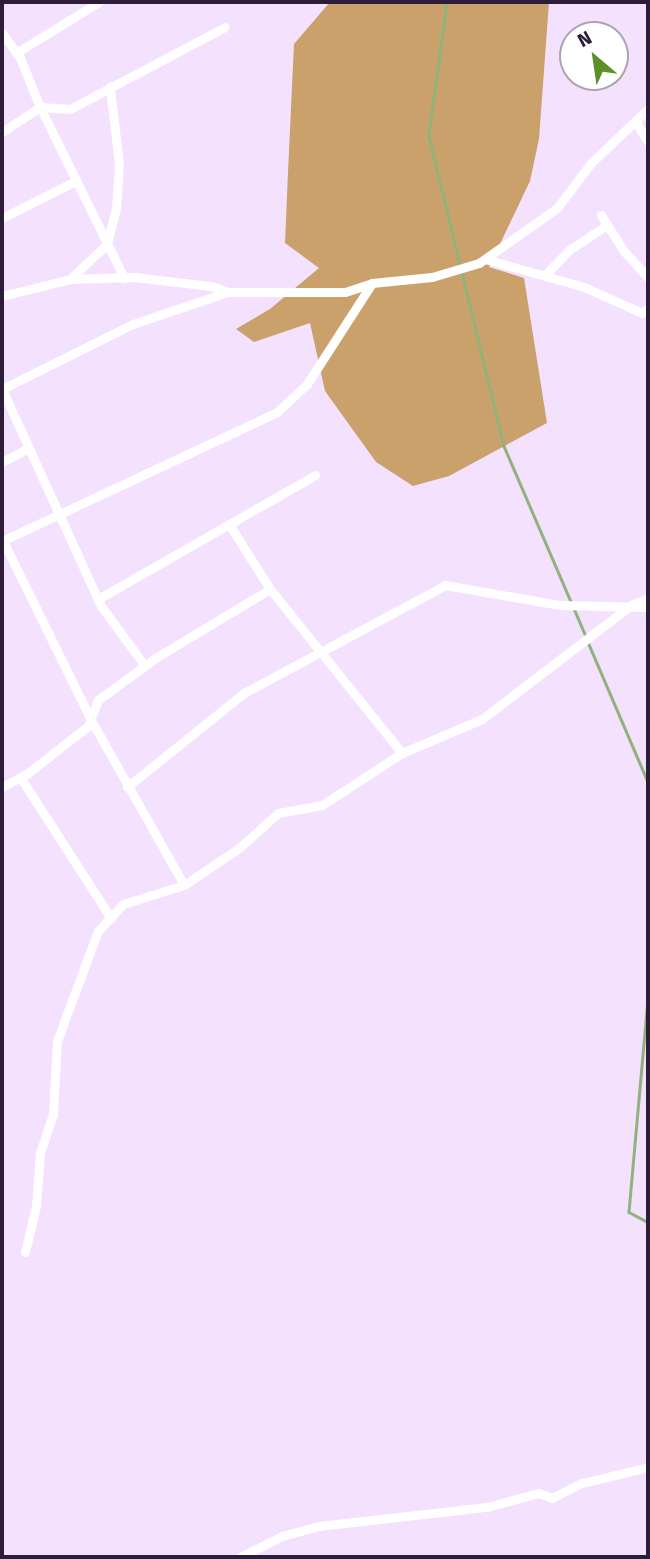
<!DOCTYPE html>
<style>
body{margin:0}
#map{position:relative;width:650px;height:1559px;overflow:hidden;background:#f3e1fe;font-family:"Fira Sans",sans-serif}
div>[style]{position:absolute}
.forest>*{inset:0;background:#cba16b}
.stream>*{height:2.5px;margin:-1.25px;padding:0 1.25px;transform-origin:1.25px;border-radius:1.25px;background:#91b27a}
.minor>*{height:9px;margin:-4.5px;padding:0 4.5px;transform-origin:4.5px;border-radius:4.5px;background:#fff}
span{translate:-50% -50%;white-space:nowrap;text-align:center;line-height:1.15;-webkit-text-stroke:6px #fff;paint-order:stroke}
.frame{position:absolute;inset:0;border:4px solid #2e1d38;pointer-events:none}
.north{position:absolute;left:559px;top:21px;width:70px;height:70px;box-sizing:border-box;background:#fff;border:2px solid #aba5af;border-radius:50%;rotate:331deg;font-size:19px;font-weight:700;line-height:28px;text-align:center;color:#2e1d38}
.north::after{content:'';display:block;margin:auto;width:24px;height:32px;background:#5c902a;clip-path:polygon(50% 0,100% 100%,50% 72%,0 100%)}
</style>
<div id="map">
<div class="forest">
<i style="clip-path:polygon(330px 2px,549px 2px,539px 139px,530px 181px,489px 267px,524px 278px,547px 423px,449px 476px,413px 486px,376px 462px,325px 391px,310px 323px,254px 342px,236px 329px,270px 309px,319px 268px,285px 243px,288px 172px,294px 44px)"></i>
</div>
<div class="stream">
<i style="left:447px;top:2px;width:135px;rotate:97.7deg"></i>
<i style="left:429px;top:136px;width:319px;rotate:76.4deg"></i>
<i style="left:504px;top:446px;width:207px;rotate:66.7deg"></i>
<i style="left:588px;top:642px;width:152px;rotate:66.8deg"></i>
<i style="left:648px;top:999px;width:214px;rotate:95.1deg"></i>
<i style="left:629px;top:1212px;width:21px;rotate:28deg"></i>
</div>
<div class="minor">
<i style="left:2px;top:33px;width:31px;rotate:54deg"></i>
<i style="left:20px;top:58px;width:53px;rotate:67.8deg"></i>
<i style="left:40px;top:107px;width:191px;rotate:63.8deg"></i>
<i style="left:16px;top:53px;width:97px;rotate:-31.6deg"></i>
<i style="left:635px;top:121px;width:25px;rotate:58deg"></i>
<i style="left:2px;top:132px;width:45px;rotate:-33.3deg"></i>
<i style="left:40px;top:107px;width:30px;rotate:4deg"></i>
<i style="left:70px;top:109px;width:175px;rotate:-27.9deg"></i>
<i style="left:601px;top:215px;width:41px;rotate:57.8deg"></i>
<i style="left:623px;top:250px;width:38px;rotate:48deg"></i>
<i style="left:2px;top:218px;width:83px;rotate:-26.6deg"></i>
<i style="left:485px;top:259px;width:103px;rotate:15.8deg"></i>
<i style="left:584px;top:287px;width:64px;rotate:24.1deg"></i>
<i style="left:642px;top:313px;width:8px;rotate:-40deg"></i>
<i style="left:545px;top:275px;width:35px;rotate:-46deg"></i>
<i style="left:569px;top:250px;width:45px;rotate:-33.3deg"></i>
<i style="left:70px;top:279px;width:51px;rotate:-43.4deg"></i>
<i style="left:107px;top:244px;width:36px;rotate:-76deg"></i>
<i style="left:116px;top:209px;width:45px;rotate:-86.2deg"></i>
<i style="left:119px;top:164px;width:78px;rotate:-96.7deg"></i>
<i style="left:2px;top:296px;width:70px;rotate:-14deg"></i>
<i style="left:70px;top:279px;width:64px;rotate:-1.8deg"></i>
<i style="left:134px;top:277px;width:78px;rotate:6.7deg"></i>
<i style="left:211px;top:286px;width:18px;rotate:19deg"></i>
<i style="left:2px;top:389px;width:146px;rotate:-26.4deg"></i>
<i style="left:133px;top:324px;width:100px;rotate:-18.6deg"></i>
<i style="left:228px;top:292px;width:117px"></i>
<i style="left:345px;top:292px;width:28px;rotate:-18deg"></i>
<i style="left:372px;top:283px;width:60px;rotate:-5.7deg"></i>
<i style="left:432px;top:277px;width:49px;rotate:-16.6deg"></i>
<i style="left:479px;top:263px;width:95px;rotate:-35.2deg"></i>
<i style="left:557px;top:208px;width:56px;rotate:-52.9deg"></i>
<i style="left:591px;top:163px;width:79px;rotate:-43.5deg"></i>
<i style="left:2px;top:389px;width:239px;rotate:65.5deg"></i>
<i style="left:101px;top:606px;width:74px;rotate:53.7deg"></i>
<i style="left:2px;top:462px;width:30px;rotate:-28deg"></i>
<i style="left:229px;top:524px;width:77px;rotate:57.8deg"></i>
<i style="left:270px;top:589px;width:211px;rotate:51.2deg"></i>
<i style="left:2px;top:541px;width:304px;rotate:-25.1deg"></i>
<i style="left:277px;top:412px;width:41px;rotate:-43deg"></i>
<i style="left:307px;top:384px;width:120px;rotate:-57.2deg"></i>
<i style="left:3px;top:541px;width:199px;rotate:63.8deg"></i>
<i style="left:91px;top:720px;width:189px;rotate:60.6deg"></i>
<i style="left:98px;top:599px;width:250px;rotate:-29.7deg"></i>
<i style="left:20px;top:777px;width:168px;rotate:57.2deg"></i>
<i style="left:2px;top:787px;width:30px;rotate:-28deg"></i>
<i style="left:28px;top:773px;width:76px;rotate:-38.1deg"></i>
<i style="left:88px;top:726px;width:28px;rotate:-69deg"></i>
<i style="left:98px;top:700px;width:73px;rotate:-36.1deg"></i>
<i style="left:157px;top:657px;width:132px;rotate:-31deg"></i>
<i style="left:127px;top:787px;width:150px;rotate:-38.8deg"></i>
<i style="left:244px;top:693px;width:228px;rotate:-28.2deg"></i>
<i style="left:445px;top:585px;width:117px;rotate:9.9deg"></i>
<i style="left:560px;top:605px;width:88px;rotate:1.3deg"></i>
<i style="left:25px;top:1252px;width:47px;rotate:-76.6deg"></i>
<i style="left:36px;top:1206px;width:53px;rotate:-85.7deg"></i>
<i style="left:40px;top:1153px;width:41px;rotate:-71.6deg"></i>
<i style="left:53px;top:1114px;width:73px;rotate:-86.9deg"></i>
<i style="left:57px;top:1041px;width:117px;rotate:-69.6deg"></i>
<i style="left:98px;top:931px;width:37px;rotate:-47deg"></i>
<i style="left:123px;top:904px;width:64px;rotate:-17.3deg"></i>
<i style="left:184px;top:885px;width:66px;rotate:-33.9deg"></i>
<i style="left:239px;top:848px;width:52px;rotate:-41.9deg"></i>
<i style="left:278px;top:813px;width:45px;rotate:-10.3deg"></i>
<i style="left:322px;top:805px;width:95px;rotate:-33deg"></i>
<i style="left:402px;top:753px;width:87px;rotate:-23deg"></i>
<i style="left:482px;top:719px;width:188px;rotate:-37.4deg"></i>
<i style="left:631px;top:605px;width:18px;rotate:-22deg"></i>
<i style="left:240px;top:1557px;width:47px;rotate:-26.6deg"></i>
<i style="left:282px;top:1536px;width:38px;rotate:-15deg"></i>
<i style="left:319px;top:1526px;width:169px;rotate:-6.5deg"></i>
<i style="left:487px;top:1507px;width:54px;rotate:-15.1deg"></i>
<i style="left:539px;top:1493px;width:14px;rotate:21deg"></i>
<i style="left:552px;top:1498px;width:34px;rotate:-27deg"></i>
<i style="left:582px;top:1483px;width:68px;rotate:-13.6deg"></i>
</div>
<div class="frame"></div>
<div class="north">N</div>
</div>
